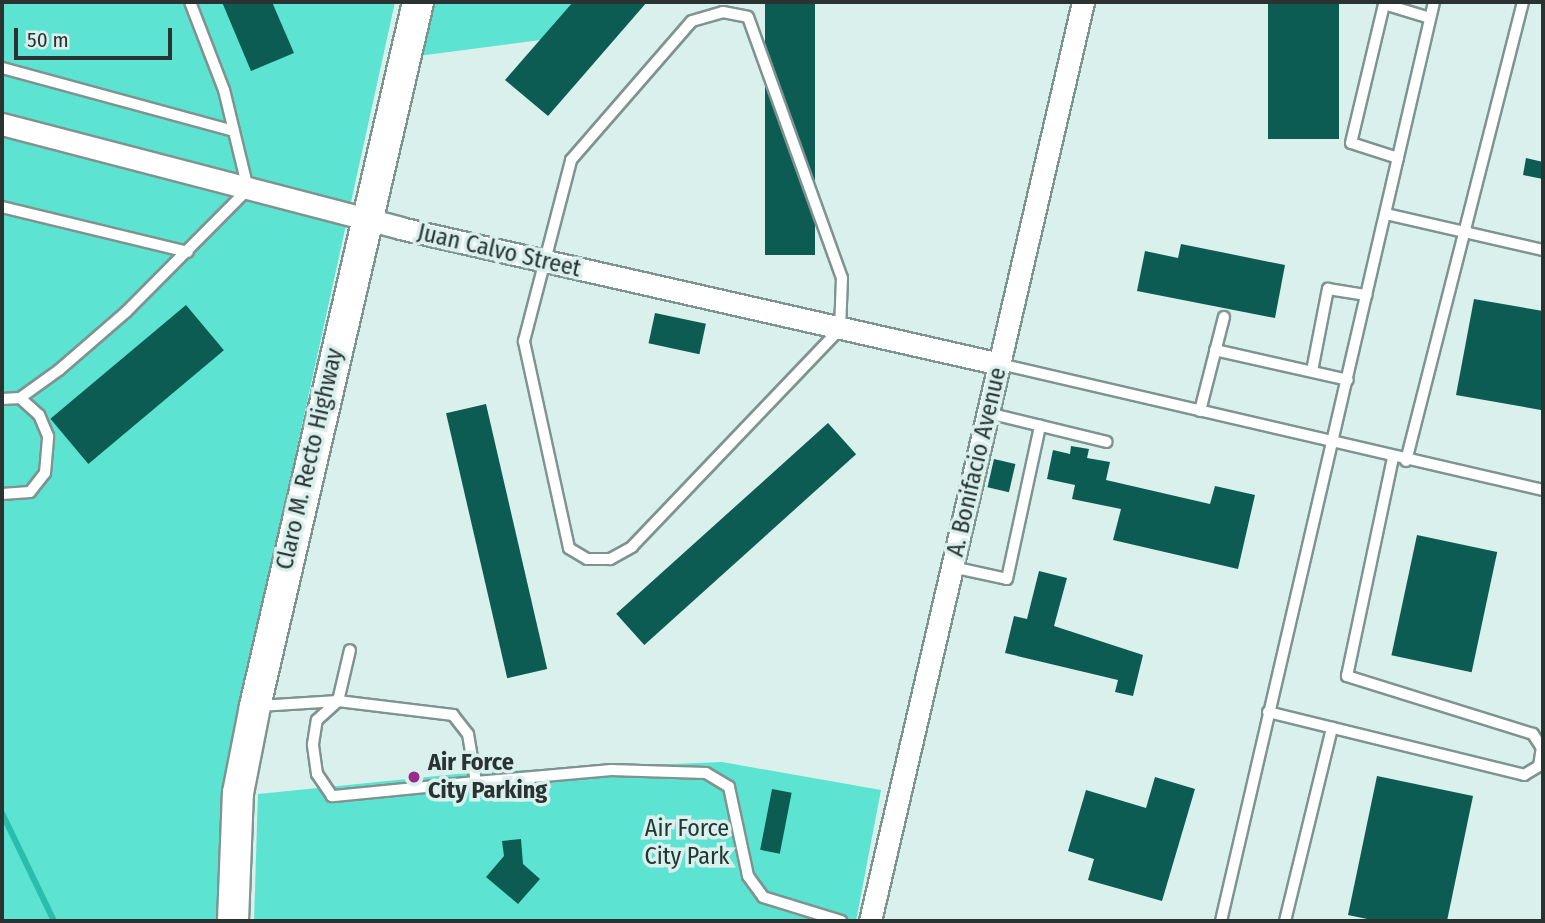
<!DOCTYPE html>
<style>
body{margin:0}
#map{position:relative;width:1545px;height:923px;overflow:hidden;background:#d9f0ec;font-family:"Fira Sans Condensed",sans-serif}
div>[style]{position:absolute}
.green>*{inset:0;background:#5ce3d1}
.stream>*{height:6px;margin:-3px;padding:0 3px;transform-origin:3px;border-radius:3px;background:#28bdac}
.building>*{inset:0;background:#0c5c53;transform-origin:0 0}
.roads{filter:drop-shadow(2px 0 #7e9490) drop-shadow(-2px 0 #7e9490) drop-shadow(0 2px #7e9490) drop-shadow(0 -2px #7e9490)}
.service>*{height:10px;margin:-5px;padding:0 5px;transform-origin:5px;border-radius:5px;background:#fff}
.minor>*{height:21px;margin:-10.5px;padding:0 10.5px;transform-origin:10.5px;border-radius:10.5px;background:#fff}
.secondary>*{height:30px;margin:-15px;padding:0 15px;transform-origin:15px;border-radius:15px;background:#fff}
.dots>*{width:19px;height:19px;translate:-50% -50%;box-sizing:border-box;border:4px solid #d9f0ec;border-radius:50%}
span{translate:-50% -50%;white-space:nowrap;text-align:center;line-height:1.15;-webkit-text-stroke:7px #d9f0ec;paint-order:stroke}
.street-label{font-size:24px;color:#2a3332}
.poi-label{font-size:24px;color:#2a3332;font-weight:700}
.left{translate:0 -50%;text-align:left}
.park-label{font-size:24px;color:#203834}
.frame{position:absolute;inset:0;border:4px solid #2a3332;pointer-events:none}
.scale{position:absolute;left:14px;top:28px;width:158px;height:32px;box-sizing:border-box;border:4px solid #2a3332;border-top:0;padding-left:9px;font-size:21px;line-height:24px;white-space:nowrap;color:#2a3332;-webkit-text-stroke:5px #d9f0ec;paint-order:stroke}
</style>
<div id="map">
<div class="green">
<i style="clip-path:polygon(2px 2px,395px 2px,242px 698px,220px 921px,2px 921px)"></i>
<i style="clip-path:polygon(431px 2px,582px 2px,587px 34px,418px 56px)"></i>
<i style="clip-path:polygon(722px 762px,881px 790px,856px 921px,254px 921px,258px 794px,477px 772px)"></i>
</div>
<div class="stream">
<i style="left:2px;top:813px;width:120px;rotate:64.3deg"></i>
</div>
<div class="building">
<i style="clip-path:polygon(222px 2px,272px 2px,294px 53px,251px 71px)"></i>
<i style="clip-path:polygon(573px 2px,647px 2px,548px 116px,505px 80px)"></i>
<i style="left:765px;top:2px;width:50px;height:253px"></i>
<i style="left:1268px;top:2px;width:71px;height:137px"></i>
<i style="clip-path:polygon(1526px 158px,1543px 162px,1543px 179px,1523px 175px)"></i>
<i style="clip-path:polygon(1181px 244px,1285px 265px,1275px 318px,1137px 291px,1145px 251px,1178px 258px)"></i>
<i style="clip-path:polygon(1474px 299px,1543px 311px,1541px 410px,1456px 395px)"></i>
<i style="left:186px;top:305px;width:59px;height:177px;rotate:50deg"></i>
<i style="left:655px;top:313px;width:52px;height:31px;rotate:12deg"></i>
<i style="left:486px;top:404px;width:272px;height:41px;rotate:77deg"></i>
<i style="left:828px;top:423px;width:42px;height:285px;rotate:48deg"></i>
<i style="clip-path:polygon(1071px 446px,1089px 449px,1087px 458px,1110px 462px,1106px 480px,1210px 504px,1215px 486px,1255px 495px,1238px 569px,1113px 540px,1121px 509px,1072px 499px,1075px 485px,1047px 479px,1053px 450px,1070px 454px)"></i>
<i style="left:994px;top:459px;width:22px;height:29px;rotate:13deg"></i>
<i style="left:1417px;top:535px;width:82px;height:123px;rotate:12deg"></i>
<i style="clip-path:polygon(1039px 571px,1067px 578px,1054px 626px,1143px 655px,1133px 696px,1115px 692px,1118px 680px,1005px 653px,1014px 616px,1027px 619px)"></i>
<i style="clip-path:polygon(1377px 776px,1473px 796px,1447px 921px,1377px 921px,1348px 915px)"></i>
<i style="clip-path:polygon(1155px 777px,1195px 789px,1162px 901px,1088px 880px,1094px 859px,1068px 851px,1086px 790px,1146px 808px)"></i>
<i style="left:772px;top:789px;width:20px;height:62px;rotate:11deg"></i>
<i style="clip-path:polygon(521px 839px,523px 864px,540px 879px,518px 904px,486px 877px,504px 856px,502px 841px)"></i>
</div>
<div class="roads">
<div class="service">
<i style="left:723px;top:12px;width:25px;rotate:11deg"></i>
<i style="left:748px;top:17px;width:277px;rotate:70.2deg"></i>
<i style="left:842px;top:278px;width:51px;rotate:92.2deg"></i>
<i style="left:840px;top:329px;width:301px;rotate:133.7deg"></i>
<i style="left:632px;top:547px;width:25px;rotate:151deg"></i>
<i style="left:610px;top:559px;width:23px;rotate:180deg"></i>
<i style="left:587px;top:559px;width:21px;rotate:-149deg"></i>
<i style="left:569px;top:548px;width:212px;rotate:-102.3deg"></i>
<i style="left:524px;top:341px;width:187px;rotate:-75.4deg"></i>
<i style="left:571px;top:160px;width:184px;rotate:-49deg"></i>
<i style="left:692px;top:21px;width:32px;rotate:-16deg"></i>
<i style="left:2px;top:68px;width:240px;rotate:15.2deg"></i>
<i style="left:1398px;top:158px;width:49px;rotate:-162.3deg"></i>
<i style="left:1351px;top:143px;width:143px;rotate:-76.6deg"></i>
<i style="left:1384px;top:4px;width:48px;rotate:16.9deg"></i>
<i style="left:2px;top:207px;width:191px;rotate:13.6deg"></i>
<i style="left:1386px;top:214px;width:161px;rotate:12.9deg"></i>
<i style="left:1215px;top:350px;width:136px;rotate:12.7deg"></i>
<i style="left:1000px;top:364px;width:557px;rotate:13.06deg"></i>
<i style="left:1312px;top:371px;width:84px;rotate:-79deg"></i>
<i style="left:1328px;top:289px;width:39px;rotate:9deg"></i>
<i style="left:2px;top:399px;width:18px;rotate:-3deg"></i>
<i style="left:20px;top:398px;width:48px;rotate:-35.7deg"></i>
<i style="left:59px;top:370px;width:89px;rotate:-40.9deg"></i>
<i style="left:126px;top:312px;width:173px;rotate:-45.2deg"></i>
<i style="left:248px;top:189px;width:102px;rotate:-103.6deg"></i>
<i style="left:224px;top:90px;width:94px;rotate:-111.1deg"></i>
<i style="left:1200px;top:411px;width:97px;rotate:-75.7deg"></i>
<i style="left:988px;top:413px;width:122px;rotate:13.7deg"></i>
<i style="left:1406px;top:461px;width:474px;rotate:-75.7deg"></i>
<i style="left:2px;top:494px;width:28px;rotate:-4deg"></i>
<i style="left:30px;top:492px;width:24px;rotate:-52deg"></i>
<i style="left:45px;top:473px;width:37px;rotate:-85deg"></i>
<i style="left:48px;top:436px;width:23px;rotate:-113deg"></i>
<i style="left:39px;top:415px;width:25px;rotate:-138deg"></i>
<i style="left:952px;top:567px;width:56px;rotate:12.3deg"></i>
<i style="left:1007px;top:579px;width:157px;rotate:-77.8deg"></i>
<i style="left:259px;top:706px;width:79px;rotate:-3.6deg"></i>
<i style="left:338px;top:701px;width:116px;rotate:6.9deg"></i>
<i style="left:453px;top:715px;width:24px;rotate:52deg"></i>
<i style="left:468px;top:734px;width:49px;rotate:80.5deg"></i>
<i style="left:476px;top:782px;width:145px;rotate:174.4deg"></i>
<i style="left:332px;top:796px;width:27px;rotate:-124deg"></i>
<i style="left:317px;top:774px;width:30px;rotate:-98deg"></i>
<i style="left:313px;top:744px;width:24px;rotate:-81deg"></i>
<i style="left:317px;top:720px;width:28px;rotate:-42deg"></i>
<i style="left:338px;top:701px;width:52px;rotate:-76.8deg"></i>
<i style="left:1268px;top:712px;width:264px;rotate:13.8deg"></i>
<i style="left:1524px;top:775px;width:17px;rotate:-31deg"></i>
<i style="left:1539px;top:766px;width:18px;rotate:-81deg"></i>
<i style="left:1542px;top:748px;width:17px;rotate:-123deg"></i>
<i style="left:1533px;top:734px;width:195px;rotate:-162.7deg"></i>
<i style="left:1347px;top:676px;width:224px;rotate:-78.1deg"></i>
<i style="left:476px;top:782px;width:136px;rotate:-5.1deg"></i>
<i style="left:611px;top:770px;width:95px;rotate:1.8deg"></i>
<i style="left:706px;top:773px;width:27px;rotate:31deg"></i>
<i style="left:729px;top:787px;width:91px;rotate:77.9deg"></i>
<i style="left:748px;top:876px;width:26px;rotate:54deg"></i>
<i style="left:763px;top:897px;width:82px;rotate:17.1deg"></i>
<i style="left:1221px;top:921px;width:943px;rotate:-76.95deg"></i>
<i style="left:1285px;top:921px;width:199px;rotate:-76.3deg"></i>
</div>
<div class="minor">
<i style="left:2px;top:124px;width:411px;rotate:14.6deg"></i>
<i style="left:400px;top:228px;width:615px;rotate:12.77deg"></i>
<i style="left:870px;top:921px;width:943px;rotate:-76.95deg"></i>
</div>
<div class="secondary">
<i style="left:233px;top:921px;width:128px;rotate:-87.8deg"></i>
<i style="left:238px;top:793px;width:89px;rotate:-78.9deg"></i>
<i style="left:255px;top:706px;width:723px;rotate:-76.96deg"></i>
</div>
</div>
<div class="dots">
<i style="left:414px;top:777px;background:#982b8b"></i>
</div>
<div class="street-label">
<span style="left:499px;top:251px;rotate:13deg">Juan Calvo Street</span>
<span style="left:310px;top:459px;rotate:-77deg">Claro M. Recto Highway</span>
<span style="left:977px;top:462px;rotate:-77deg">A. Bonifacio Avenue</span>
</div>
<div class="poi-label">
<span class="left" style="left:428px;top:777px">Air Force<br>City Parking</span>
</div>
<div class="park-label">
<span style="left:687px;top:843px">Air Force<br>City Park</span>
</div>
<div class="frame"></div>
<div class="scale">50 m</div>
</div>
